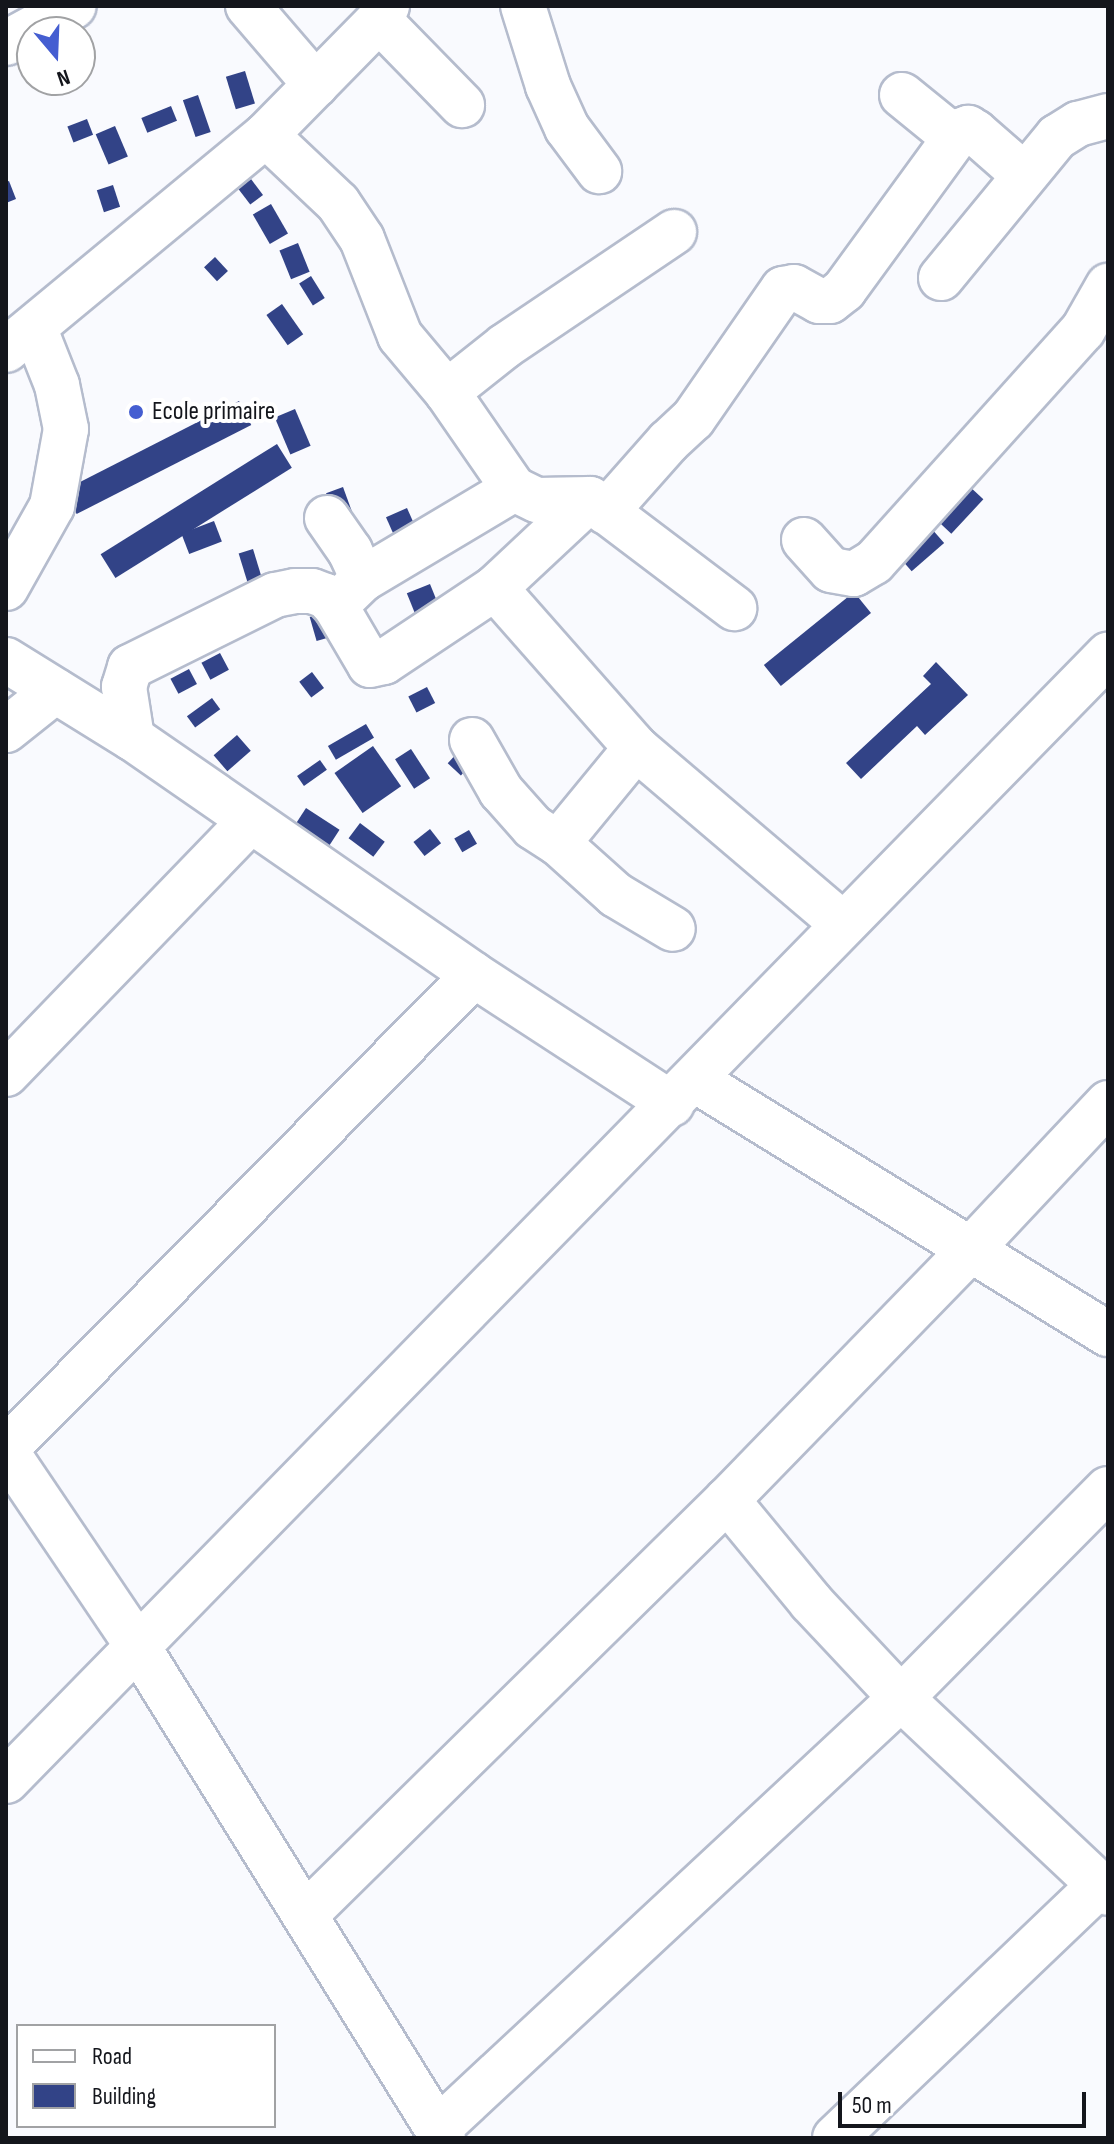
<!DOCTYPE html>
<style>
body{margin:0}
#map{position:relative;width:1114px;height:2144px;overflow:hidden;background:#f9fafe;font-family:"Sofia Sans Condensed",sans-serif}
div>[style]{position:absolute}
.building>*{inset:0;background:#324387;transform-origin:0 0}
.roads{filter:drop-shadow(2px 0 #b5bccd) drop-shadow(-2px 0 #b5bccd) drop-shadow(0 2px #b5bccd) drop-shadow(0 -2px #b5bccd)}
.minor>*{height:44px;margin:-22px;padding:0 22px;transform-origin:22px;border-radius:22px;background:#fff}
.dots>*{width:22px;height:22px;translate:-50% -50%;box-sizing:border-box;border:4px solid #fff;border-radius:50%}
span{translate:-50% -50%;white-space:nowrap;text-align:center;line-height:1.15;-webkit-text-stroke:8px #fff;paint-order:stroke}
.poi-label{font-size:26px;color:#14161c}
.left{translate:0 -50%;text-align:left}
.frame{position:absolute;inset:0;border:8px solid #14161c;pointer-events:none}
.legend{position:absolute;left:16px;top:2024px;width:260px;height:104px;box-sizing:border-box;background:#fff;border:2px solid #a1a2a4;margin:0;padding:10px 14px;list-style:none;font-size:24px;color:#14161c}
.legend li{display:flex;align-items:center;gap:16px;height:40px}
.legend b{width:40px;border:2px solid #a1a2a4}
.north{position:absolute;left:16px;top:16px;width:80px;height:80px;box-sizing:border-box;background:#fff;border:2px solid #a1a2a4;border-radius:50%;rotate:161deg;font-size:22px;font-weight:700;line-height:32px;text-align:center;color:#14161c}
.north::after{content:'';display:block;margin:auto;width:28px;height:36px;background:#455ed1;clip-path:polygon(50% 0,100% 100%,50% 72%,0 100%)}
.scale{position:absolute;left:838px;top:2092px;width:248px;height:36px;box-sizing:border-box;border:4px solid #14161c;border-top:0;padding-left:10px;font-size:24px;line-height:28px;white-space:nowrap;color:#14161c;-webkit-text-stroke:6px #fff;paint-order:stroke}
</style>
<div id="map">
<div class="building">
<i style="left:245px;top:71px;width:34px;height:20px;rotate:73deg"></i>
<i style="left:198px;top:95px;width:39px;height:16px;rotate:71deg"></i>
<i style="left:171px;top:106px;width:16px;height:32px;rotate:68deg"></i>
<i style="left:87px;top:119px;width:17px;height:21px;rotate:69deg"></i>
<i style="left:115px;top:126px;width:33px;height:21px;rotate:67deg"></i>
<i style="left:251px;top:179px;width:20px;height:16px;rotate:53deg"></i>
<i style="clip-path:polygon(9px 181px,16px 199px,6px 203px,6px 182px)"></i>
<i style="left:113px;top:185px;width:23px;height:17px;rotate:72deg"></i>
<i style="left:271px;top:204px;width:34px;height:21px;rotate:60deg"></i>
<i style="left:298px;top:243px;width:31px;height:20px;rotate:68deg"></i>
<i style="left:215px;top:257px;width:19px;height:15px;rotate:47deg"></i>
<i style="left:311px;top:276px;width:26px;height:14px;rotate:58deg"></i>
<i style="left:282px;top:304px;width:37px;height:19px;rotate:55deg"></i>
<i style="left:239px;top:401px;width:27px;height:196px;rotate:63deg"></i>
<i style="left:295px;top:409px;width:40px;height:22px;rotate:67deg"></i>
<i style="left:277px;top:444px;width:28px;height:208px;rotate:58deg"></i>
<i style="left:968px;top:485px;width:21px;height:47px;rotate:43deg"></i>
<i style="left:343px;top:487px;width:29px;height:18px;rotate:70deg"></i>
<i style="left:407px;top:508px;width:36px;height:23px;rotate:66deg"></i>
<i style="left:214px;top:521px;width:22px;height:35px;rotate:69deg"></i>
<i style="left:931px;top:528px;width:20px;height:43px;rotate:49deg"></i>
<i style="left:253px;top:549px;width:41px;height:15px;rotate:73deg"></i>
<i style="left:430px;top:584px;width:35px;height:25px;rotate:68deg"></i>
<i style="left:854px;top:592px;width:27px;height:116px;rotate:51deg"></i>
<i style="left:327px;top:612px;width:25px;height:18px;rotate:74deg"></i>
<i style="left:220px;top:653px;width:19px;height:21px;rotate:62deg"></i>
<i style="clip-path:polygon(936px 662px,968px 695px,925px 735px,917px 726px,861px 779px,846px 763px,931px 684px,923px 676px)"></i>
<i style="left:189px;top:669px;width:17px;height:21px;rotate:62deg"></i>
<i style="left:312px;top:672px;width:20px;height:16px;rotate:53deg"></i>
<i style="left:427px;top:687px;width:18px;height:21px;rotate:63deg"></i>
<i style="left:212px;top:698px;width:14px;height:31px;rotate:54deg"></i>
<i style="left:366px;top:724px;width:16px;height:44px;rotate:60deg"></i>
<i style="left:237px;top:735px;width:21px;height:31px;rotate:49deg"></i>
<i style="left:373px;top:746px;width:49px;height:47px;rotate:55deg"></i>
<i style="left:411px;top:749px;width:35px;height:19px;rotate:57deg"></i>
<i style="left:460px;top:750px;width:18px;height:18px;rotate:43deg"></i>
<i style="left:320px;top:760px;width:12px;height:28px;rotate:55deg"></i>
<i style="left:306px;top:808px;width:40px;height:19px;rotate:33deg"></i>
<i style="left:360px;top:823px;width:31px;height:19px;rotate:37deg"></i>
<i style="left:430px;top:829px;width:18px;height:21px;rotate:52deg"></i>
<i style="left:469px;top:830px;width:16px;height:17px;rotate:60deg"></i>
</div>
<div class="roads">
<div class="minor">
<i style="left:248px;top:6px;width:104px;rotate:49.3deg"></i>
<i style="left:523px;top:6px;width:84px;rotate:72.6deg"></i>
<i style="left:548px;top:86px;width:46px;rotate:65.7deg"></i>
<i style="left:567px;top:128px;width:54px;rotate:53.3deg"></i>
<i style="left:379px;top:20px;width:119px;rotate:45.7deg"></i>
<i style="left:6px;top:43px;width:77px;rotate:-28.6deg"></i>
<i style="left:902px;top:95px;width:68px;rotate:39.1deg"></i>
<i style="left:266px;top:135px;width:99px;rotate:43.4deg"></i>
<i style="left:338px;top:203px;width:43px;rotate:56.3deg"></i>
<i style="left:362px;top:239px;width:104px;rotate:68.6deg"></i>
<i style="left:400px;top:336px;width:73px;rotate:50deg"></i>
<i style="left:447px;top:392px;width:118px;rotate:55.4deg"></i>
<i style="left:514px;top:489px;width:25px;rotate:26deg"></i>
<i style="left:537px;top:500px;width:53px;rotate:-1.1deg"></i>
<i style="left:590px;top:499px;width:181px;rotate:37.1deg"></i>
<i style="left:941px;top:278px;width:183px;rotate:-50.6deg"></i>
<i style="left:1057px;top:137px;width:25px;rotate:-32deg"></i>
<i style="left:1078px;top:124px;width:31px;rotate:-15deg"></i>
<i style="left:6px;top:350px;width:337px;rotate:-39.6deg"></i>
<i style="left:266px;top:135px;width:161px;rotate:-45.5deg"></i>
<i style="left:379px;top:20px;width:16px;rotate:-60deg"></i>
<i style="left:447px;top:392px;width:74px;rotate:-38.4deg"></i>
<i style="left:505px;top:346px;width:204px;rotate:-34deg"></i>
<i style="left:606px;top:512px;width:94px;rotate:-48.5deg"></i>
<i style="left:668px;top:442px;width:34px;rotate:-43deg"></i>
<i style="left:693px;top:419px;width:158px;rotate:-55.3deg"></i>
<i style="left:783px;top:289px;width:11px;rotate:-10deg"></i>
<i style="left:794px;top:287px;width:29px;rotate:29deg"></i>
<i style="left:819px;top:301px;width:11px"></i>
<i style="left:830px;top:301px;width:18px;rotate:-38deg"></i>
<i style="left:844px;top:290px;width:197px;rotate:-53.9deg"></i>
<i style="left:960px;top:131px;width:9px;rotate:-21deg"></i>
<i style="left:968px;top:128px;width:8px;rotate:30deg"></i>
<i style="left:975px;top:132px;width:64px;rotate:41.2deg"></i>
<i style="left:327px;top:518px;width:40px;rotate:55.1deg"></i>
<i style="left:350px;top:551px;width:31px;rotate:65deg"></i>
<i style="left:363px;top:579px;width:29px;rotate:136deg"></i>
<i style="left:804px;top:540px;width:40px;rotate:48deg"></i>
<i style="left:831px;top:570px;width:23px;rotate:10deg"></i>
<i style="left:854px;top:574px;width:23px;rotate:-31deg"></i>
<i style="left:874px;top:562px;width:312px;rotate:-48deg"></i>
<i style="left:1083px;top:330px;width:51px;rotate:-60.4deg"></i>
<i style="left:363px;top:579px;width:176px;rotate:-30.8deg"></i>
<i style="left:6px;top:588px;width:94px;rotate:-60.7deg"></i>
<i style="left:52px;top:506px;width:78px;rotate:-79.7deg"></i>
<i style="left:66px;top:429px;width:45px;rotate:-101.6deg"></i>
<i style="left:57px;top:385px;width:62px;rotate:-111.6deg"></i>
<i style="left:495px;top:588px;width:213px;rotate:48.6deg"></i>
<i style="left:636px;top:748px;width:272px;rotate:40.4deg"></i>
<i style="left:6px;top:660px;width:148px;rotate:31.8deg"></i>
<i style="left:132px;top:738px;width:416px;rotate:34.7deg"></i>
<i style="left:474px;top:975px;width:236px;rotate:33.1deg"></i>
<i style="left:6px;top:730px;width:63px;rotate:-38.5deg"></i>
<i style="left:132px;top:738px;width:52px;rotate:-98.9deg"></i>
<i style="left:124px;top:687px;width:21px;rotate:-73deg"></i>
<i style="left:130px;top:667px;width:162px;rotate:-26.4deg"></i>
<i style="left:275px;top:595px;width:20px;rotate:-11deg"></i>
<i style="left:295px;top:591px;width:17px"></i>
<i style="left:312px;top:591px;width:15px;rotate:20deg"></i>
<i style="left:326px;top:596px;width:15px;rotate:48deg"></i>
<i style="left:336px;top:607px;width:67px;rotate:59.6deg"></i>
<i style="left:370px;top:665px;width:14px;rotate:-12deg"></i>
<i style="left:384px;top:662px;width:133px;rotate:-33.7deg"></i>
<i style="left:495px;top:588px;width:130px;rotate:-43.1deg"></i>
<i style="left:472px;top:740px;width:59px;rotate:60.4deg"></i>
<i style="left:501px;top:791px;width:48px;rotate:48.4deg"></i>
<i style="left:533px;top:827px;width:30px;rotate:33deg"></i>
<i style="left:558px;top:843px;width:123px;rotate:-50.6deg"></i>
<i style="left:558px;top:843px;width:78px;rotate:41.9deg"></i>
<i style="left:616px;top:895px;width:66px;rotate:30.8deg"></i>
<i style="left:6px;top:1074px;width:351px;rotate:-46deg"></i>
<i style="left:695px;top:1080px;width:485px;rotate:31.6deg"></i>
<i style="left:6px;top:1449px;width:666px;rotate:-45.36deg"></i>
<i style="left:6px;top:1451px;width:236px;rotate:56deg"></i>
<i style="left:138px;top:1647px;width:578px;rotate:58.15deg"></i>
<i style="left:727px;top:1500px;width:132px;rotate:50.5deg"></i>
<i style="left:811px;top:1602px;width:132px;rotate:46.8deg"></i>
<i style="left:901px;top:1698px;width:284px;rotate:43.3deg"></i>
<i style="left:6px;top:1781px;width:1576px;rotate:-45.62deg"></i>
<i style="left:305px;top:1915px;width:592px;rotate:-44.52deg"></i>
<i style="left:727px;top:1500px;width:351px;rotate:-45.8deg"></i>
<i style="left:972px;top:1248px;width:199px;rotate:-46.8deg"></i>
<i style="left:438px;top:2129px;width:633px;rotate:-42.95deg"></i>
<i style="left:901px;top:1698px;width:294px;rotate:-45.3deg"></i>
<i style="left:835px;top:2138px;width:366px;rotate:-43.7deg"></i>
</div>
</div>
<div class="dots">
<i style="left:136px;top:412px;background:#455ed1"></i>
</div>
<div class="poi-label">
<span class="left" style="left:152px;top:412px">Ecole primaire</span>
</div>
<div class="frame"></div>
<ul class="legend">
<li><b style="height:10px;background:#fff"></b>Road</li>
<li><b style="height:22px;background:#324387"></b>Building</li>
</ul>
<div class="north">N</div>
<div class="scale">50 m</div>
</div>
